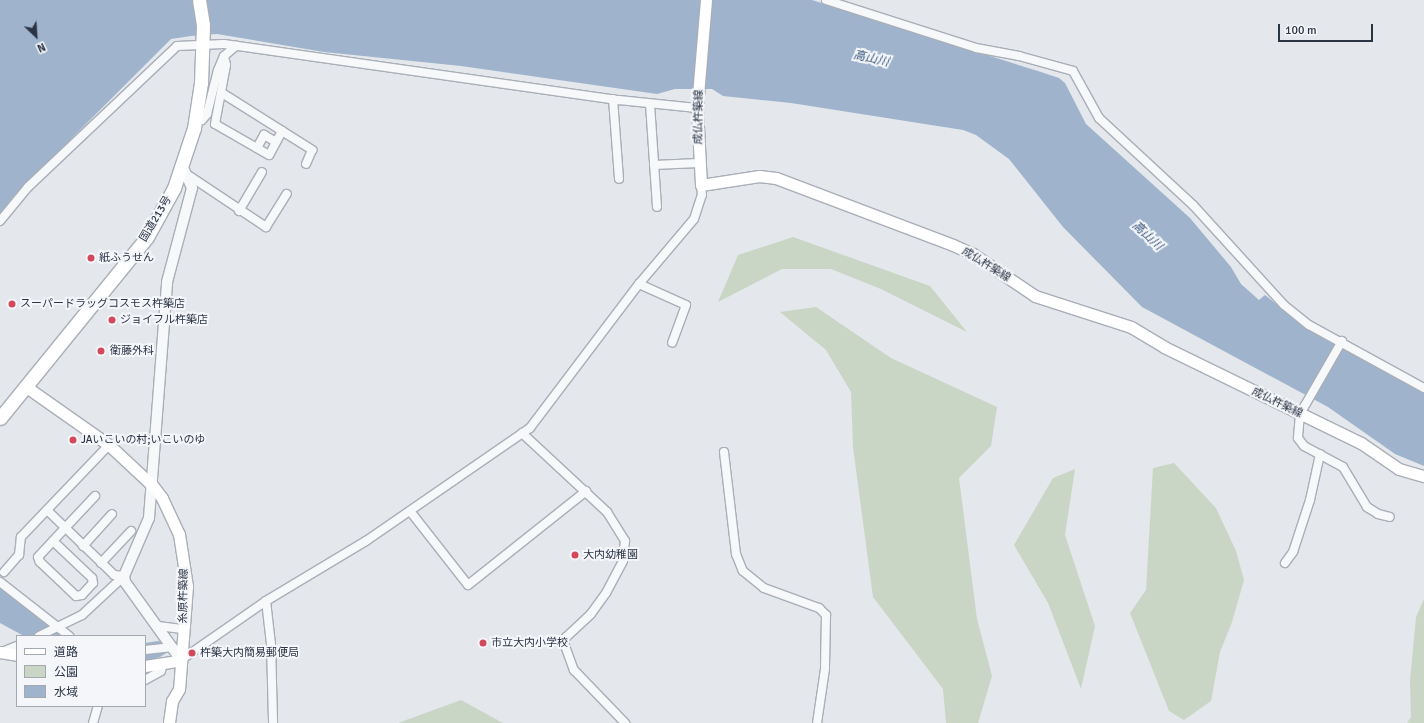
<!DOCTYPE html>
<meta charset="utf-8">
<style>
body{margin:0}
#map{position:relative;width:1424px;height:723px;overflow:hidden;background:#e4e7ec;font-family:Signika,"Noto Sans JP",sans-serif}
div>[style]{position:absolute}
.green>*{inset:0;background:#c9d6c5}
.water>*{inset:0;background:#9fb4cc}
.roads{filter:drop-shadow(1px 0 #a9aeb7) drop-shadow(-1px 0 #a9aeb7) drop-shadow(0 1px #a9aeb7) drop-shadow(0 -1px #a9aeb7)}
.minor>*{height:8px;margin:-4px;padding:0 4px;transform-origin:4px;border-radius:4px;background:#f7f8fa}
.tertiary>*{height:10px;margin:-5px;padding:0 5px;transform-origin:5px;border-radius:5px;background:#f7f8fa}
.secondary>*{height:11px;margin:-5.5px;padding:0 5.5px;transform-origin:5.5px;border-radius:5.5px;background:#fff}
.trunk>*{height:13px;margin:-6.5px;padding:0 6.5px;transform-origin:6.5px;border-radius:6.5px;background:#fff}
.dots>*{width:11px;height:11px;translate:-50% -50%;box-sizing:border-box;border:2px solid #f4f6f9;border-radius:50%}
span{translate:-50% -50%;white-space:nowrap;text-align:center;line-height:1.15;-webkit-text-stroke:4px #f4f6f9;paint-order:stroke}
.street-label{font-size:11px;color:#2b3445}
.poi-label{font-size:11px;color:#2b3445}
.left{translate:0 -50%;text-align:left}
.water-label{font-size:12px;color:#34527a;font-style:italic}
.legend{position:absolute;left:16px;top:635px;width:130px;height:72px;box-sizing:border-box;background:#f4f6f9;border:1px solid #a4a8b1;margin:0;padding:5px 7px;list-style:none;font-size:12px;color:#2b3445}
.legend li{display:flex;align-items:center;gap:8px;height:20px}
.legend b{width:20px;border:1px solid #a4a8b1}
.north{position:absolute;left:16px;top:16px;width:40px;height:40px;-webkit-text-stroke:3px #f4f6f9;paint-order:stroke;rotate:155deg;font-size:11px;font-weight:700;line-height:16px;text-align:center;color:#2b3445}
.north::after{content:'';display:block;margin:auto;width:14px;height:18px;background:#2b3445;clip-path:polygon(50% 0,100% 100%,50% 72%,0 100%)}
.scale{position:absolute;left:1278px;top:24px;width:95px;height:18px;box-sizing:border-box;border:2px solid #2b3445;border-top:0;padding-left:5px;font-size:12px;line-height:14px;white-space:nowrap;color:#2b3445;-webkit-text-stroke:3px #f4f6f9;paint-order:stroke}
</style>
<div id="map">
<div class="green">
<i style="clip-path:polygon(793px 237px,930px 286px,967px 332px,881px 289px,831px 269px,782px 269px,718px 302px,738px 255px)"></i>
<i style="clip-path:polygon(816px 307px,891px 358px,997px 407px,991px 446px,959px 478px,977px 619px,992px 676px,978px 723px,946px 723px,943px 689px,873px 597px,853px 447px,851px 392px,826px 350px,780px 312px)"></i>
<i style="clip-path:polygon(1174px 463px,1216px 508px,1236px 551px,1244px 580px,1232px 622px,1220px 652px,1211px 701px,1184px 720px,1169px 711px,1130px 613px,1146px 590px,1153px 468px)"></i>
<i style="clip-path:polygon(1075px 469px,1065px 535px,1095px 626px,1081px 689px,1048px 603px,1014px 545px,1053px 478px)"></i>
<i style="clip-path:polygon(1424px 599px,1424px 723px,1407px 723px,1411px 717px,1410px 681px,1416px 617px)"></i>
<i style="clip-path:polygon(461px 700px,503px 723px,398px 723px)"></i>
</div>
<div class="water">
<i style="clip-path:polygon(0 0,812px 0,1041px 72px,1059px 78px,1065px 83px,1086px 124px,1190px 218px,1231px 267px,1241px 284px,1259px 300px,1265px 295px,1305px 327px,1424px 392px,1424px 466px,1395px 454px,1328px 407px,1142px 307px,1063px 227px,1009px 159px,976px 135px,963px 130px,791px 103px,723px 96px,712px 89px,675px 89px,657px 94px,461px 66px,324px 52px,217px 34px,191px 36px,171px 39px,12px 198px,0 219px)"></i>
<i style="clip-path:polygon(0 585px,66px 636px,24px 636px,0 623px)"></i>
<i style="clip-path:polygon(158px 641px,164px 642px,168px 652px,160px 657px,145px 661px,145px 643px)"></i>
</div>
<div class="roads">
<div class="minor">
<i style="left:826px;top:0;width:157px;rotate:17.7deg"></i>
<i style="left:976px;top:48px;width:44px;rotate:10.5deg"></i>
<i style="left:1019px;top:56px;width:56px;rotate:15.5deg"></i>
<i style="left:1073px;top:71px;width:54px;rotate:61deg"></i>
<i style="left:1099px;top:118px;width:128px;rotate:42.8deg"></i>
<i style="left:1193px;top:205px;width:135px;rotate:47.7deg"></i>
<i style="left:1284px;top:305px;width:32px;rotate:39deg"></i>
<i style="left:1309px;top:325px;width:131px;rotate:28.7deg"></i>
<i style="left:222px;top:93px;width:71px;rotate:32.3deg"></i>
<i style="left:282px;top:131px;width:27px;rotate:118deg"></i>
<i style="left:269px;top:155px;width:62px;rotate:-150.1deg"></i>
<i style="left:215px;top:124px;width:60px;rotate:-79.4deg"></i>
<i style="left:226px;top:65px;width:9px;rotate:-103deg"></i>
<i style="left:613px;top:99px;width:80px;rotate:85.7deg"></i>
<i style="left:650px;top:104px;width:103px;rotate:86.1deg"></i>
<i style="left:196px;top:119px;width:6px;rotate:9deg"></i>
<i style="left:202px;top:120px;width:8px;rotate:-50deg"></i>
<i style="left:207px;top:114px;width:45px;rotate:-76deg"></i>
<i style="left:218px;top:70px;width:15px;rotate:-67deg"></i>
<i style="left:224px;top:56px;width:16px;rotate:-40deg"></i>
<i style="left:282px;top:131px;width:36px;rotate:32deg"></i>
<i style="left:312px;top:150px;width:15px;rotate:113deg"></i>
<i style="left:257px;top:148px;width:15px;rotate:-62deg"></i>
<i style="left:264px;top:135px;width:14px;rotate:30deg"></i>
<i style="left:654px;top:165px;width:45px;rotate:-2.5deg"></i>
<i style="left:188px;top:175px;width:94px;rotate:33.7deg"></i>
<i style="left:266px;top:227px;width:39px;rotate:-58deg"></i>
<i style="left:239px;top:211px;width:45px;rotate:-59.5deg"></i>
<i style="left:0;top:221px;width:44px;rotate:-50.5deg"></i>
<i style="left:28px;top:187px;width:205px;rotate:-43.4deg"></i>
<i style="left:177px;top:46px;width:47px;rotate:-2.4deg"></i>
<i style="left:224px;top:44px;width:399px;rotate:8.1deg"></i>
<i style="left:619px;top:100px;width:78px;rotate:5.9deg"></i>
<i style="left:639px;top:284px;width:51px;rotate:24.1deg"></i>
<i style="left:686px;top:305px;width:40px;rotate:110.2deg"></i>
<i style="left:1342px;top:341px;width:84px;rotate:119.9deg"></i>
<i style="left:1300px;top:414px;width:24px;rotate:95deg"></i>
<i style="left:1298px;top:438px;width:10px;rotate:53deg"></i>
<i style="left:1304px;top:446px;width:44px;rotate:28.3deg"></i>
<i style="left:1343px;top:467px;width:47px;rotate:59deg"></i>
<i style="left:1367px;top:507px;width:13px;rotate:32deg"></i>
<i style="left:1378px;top:514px;width:12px;rotate:14deg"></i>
<i style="left:522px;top:433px;width:116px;rotate:42.9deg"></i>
<i style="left:607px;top:512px;width:34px;rotate:58deg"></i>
<i style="left:625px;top:541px;width:20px;rotate:96deg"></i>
<i style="left:623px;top:561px;width:36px;rotate:118deg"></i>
<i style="left:606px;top:593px;width:26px;rotate:126deg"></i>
<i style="left:591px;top:614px;width:34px;rotate:137deg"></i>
<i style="left:566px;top:637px;width:6px;rotate:108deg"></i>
<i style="left:564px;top:643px;width:29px;rotate:70deg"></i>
<i style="left:574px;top:670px;width:74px;rotate:46.1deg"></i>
<i style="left:724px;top:452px;width:103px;rotate:83.3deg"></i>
<i style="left:736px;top:554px;width:18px;rotate:68deg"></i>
<i style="left:743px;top:571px;width:27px;rotate:39deg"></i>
<i style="left:764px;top:588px;width:59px;rotate:20deg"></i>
<i style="left:819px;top:608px;width:10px;rotate:45deg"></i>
<i style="left:826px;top:615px;width:54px;rotate:91.1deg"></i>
<i style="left:825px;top:669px;width:55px;rotate:98.4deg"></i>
<i style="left:47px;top:510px;width:93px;rotate:44.1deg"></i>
<i style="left:114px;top:575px;width:10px;rotate:6deg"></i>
<i style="left:410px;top:511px;width:94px;rotate:51.9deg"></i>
<i style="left:468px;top:585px;width:151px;rotate:-38.5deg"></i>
<i style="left:53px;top:541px;width:54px;rotate:43.5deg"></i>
<i style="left:92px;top:578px;width:5px;rotate:79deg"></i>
<i style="left:93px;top:583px;width:16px;rotate:133deg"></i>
<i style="left:82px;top:595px;width:6px;rotate:171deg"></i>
<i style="left:76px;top:596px;width:50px;rotate:-136.6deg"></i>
<i style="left:40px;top:562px;width:5px;rotate:-112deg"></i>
<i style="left:38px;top:557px;width:40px;rotate:-47deg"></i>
<i style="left:65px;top:528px;width:44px;rotate:-46.8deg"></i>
<i style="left:83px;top:546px;width:43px;rotate:-47.8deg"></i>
<i style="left:101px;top:563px;width:44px;rotate:-46.8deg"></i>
<i style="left:1285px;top:563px;width:14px;rotate:-54deg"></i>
<i style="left:1293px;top:552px;width:55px;rotate:-71.9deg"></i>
<i style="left:1310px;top:500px;width:47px;rotate:-77.7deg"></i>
<i style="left:4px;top:572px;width:23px;rotate:-49deg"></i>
<i style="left:19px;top:555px;width:18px;rotate:-84deg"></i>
<i style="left:21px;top:537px;width:127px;rotate:-46.3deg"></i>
<i style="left:0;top:582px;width:88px;rotate:38deg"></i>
<i style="left:266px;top:601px;width:43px;rotate:83.4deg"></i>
<i style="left:271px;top:644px;width:79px;rotate:88.5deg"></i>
<i style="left:158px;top:626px;width:26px;rotate:7deg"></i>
<i style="left:39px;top:636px;width:48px;rotate:-26deg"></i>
<i style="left:82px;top:615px;width:57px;rotate:-42.9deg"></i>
<i style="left:145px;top:650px;width:28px;rotate:-6deg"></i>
<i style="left:2px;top:652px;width:16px;rotate:-22deg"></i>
<i style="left:181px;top:660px;width:103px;rotate:-34.8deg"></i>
<i style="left:266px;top:601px;width:117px;rotate:-31deg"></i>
<i style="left:366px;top:541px;width:199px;rotate:-34.6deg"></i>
<i style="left:530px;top:428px;width:181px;rotate:-52.9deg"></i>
<i style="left:639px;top:284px;width:85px;rotate:-49.8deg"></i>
<i style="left:694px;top:219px;width:25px;rotate:-72deg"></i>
<i style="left:702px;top:195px;width:10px;rotate:-96deg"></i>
<i style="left:145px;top:680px;width:18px;rotate:-29deg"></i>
<i style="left:161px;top:671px;width:7px;rotate:-74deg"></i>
<i style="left:93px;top:723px;width:18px;rotate:-74deg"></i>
</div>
<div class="tertiary">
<i style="left:181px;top:660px;width:96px;rotate:-125.7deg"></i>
<i style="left:125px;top:582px;width:6px;rotate:-99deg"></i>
<i style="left:124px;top:576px;width:63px;rotate:-66.7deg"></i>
<i style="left:149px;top:518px;width:237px;rotate:-85.6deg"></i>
<i style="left:167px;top:282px;width:97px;rotate:-75.1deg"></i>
<i style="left:192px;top:188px;width:24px;rotate:-114deg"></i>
</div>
<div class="secondary">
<i style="left:706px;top:0;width:108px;rotate:94.8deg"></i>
<i style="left:697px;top:108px;width:77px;rotate:87deg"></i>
<i style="left:701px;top:185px;width:59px;rotate:-8.8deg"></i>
<i style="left:759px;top:176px;width:17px;rotate:7deg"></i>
<i style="left:776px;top:178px;width:189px;rotate:20.7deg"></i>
<i style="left:953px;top:245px;width:22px;rotate:24deg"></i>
<i style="left:973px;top:254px;width:75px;rotate:34.1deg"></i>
<i style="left:1035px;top:296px;width:101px;rotate:17.9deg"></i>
<i style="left:1131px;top:327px;width:39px;rotate:31deg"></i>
<i style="left:1164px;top:347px;width:219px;rotate:26deg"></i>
<i style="left:1361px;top:443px;width:46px;rotate:34.4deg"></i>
<i style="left:1399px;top:469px;width:26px;rotate:16deg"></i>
<i style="left:25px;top:386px;width:103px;rotate:35.1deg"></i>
<i style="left:109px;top:445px;width:60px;rotate:43deg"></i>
<i style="left:153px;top:486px;width:15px;rotate:53deg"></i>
<i style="left:162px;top:498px;width:40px;rotate:65deg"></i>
<i style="left:179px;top:534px;width:53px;rotate:81.3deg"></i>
<i style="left:187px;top:586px;width:103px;rotate:94.4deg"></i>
<i style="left:179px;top:689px;width:14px;rotate:120deg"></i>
<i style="left:172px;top:701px;width:22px;rotate:98deg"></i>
<i style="left:0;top:652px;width:17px;rotate:10deg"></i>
<i style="left:145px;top:666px;width:36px;rotate:-9deg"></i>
</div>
<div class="trunk">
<i style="left:0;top:418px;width:233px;rotate:-50.9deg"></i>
<i style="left:147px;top:237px;width:56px;rotate:-61.1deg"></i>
<i style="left:174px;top:188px;width:63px;rotate:-71.6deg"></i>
<i style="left:194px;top:128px;width:46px;rotate:-81.2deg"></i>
<i style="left:201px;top:83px;width:58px;rotate:-88deg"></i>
<i style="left:203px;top:25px;width:25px;rotate:-99deg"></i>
</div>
</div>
<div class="dots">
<i style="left:91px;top:258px;background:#d1495b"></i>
<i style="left:12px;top:304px;background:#d1495b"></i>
<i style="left:112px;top:320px;background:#d1495b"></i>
<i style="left:101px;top:351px;background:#d1495b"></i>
<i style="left:73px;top:440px;background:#d1495b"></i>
<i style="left:575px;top:555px;background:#d1495b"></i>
<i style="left:483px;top:643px;background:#d1495b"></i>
<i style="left:192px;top:653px;background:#d1495b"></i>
</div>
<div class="street-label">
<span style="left:699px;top:117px;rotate:-89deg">成仏杵築線</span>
<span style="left:156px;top:219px;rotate:-59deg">国道213号</span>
<span style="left:986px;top:265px;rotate:32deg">成仏杵築線</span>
<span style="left:1277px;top:403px;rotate:26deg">成仏杵築線</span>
<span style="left:184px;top:596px;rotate:-89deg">糸原杵築線</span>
</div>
<div class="poi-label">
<span class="left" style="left:99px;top:258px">紙ふうせん</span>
<span class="left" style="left:20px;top:304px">スーパードラッグコスモス杵築店</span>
<span class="left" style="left:120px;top:320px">ジョイフル杵築店</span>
<span class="left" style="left:110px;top:351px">衛藤外科</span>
<span class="left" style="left:81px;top:440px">JAいこいの村;いこいのゆ</span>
<span class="left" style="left:583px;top:555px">大内幼稚園</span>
<span class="left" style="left:491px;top:643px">市立大内小学校</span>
<span class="left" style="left:200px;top:653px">杵築大内簡易郵便局</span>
</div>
<div class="water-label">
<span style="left:871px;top:59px;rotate:13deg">高山川</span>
<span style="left:1147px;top:236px;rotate:43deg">高山川</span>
</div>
<ul class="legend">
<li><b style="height:5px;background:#fff"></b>道路</li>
<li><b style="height:11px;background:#c9d6c5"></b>公園</li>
<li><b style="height:11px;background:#9fb4cc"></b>水域</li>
</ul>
<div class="north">N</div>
<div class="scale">100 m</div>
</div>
